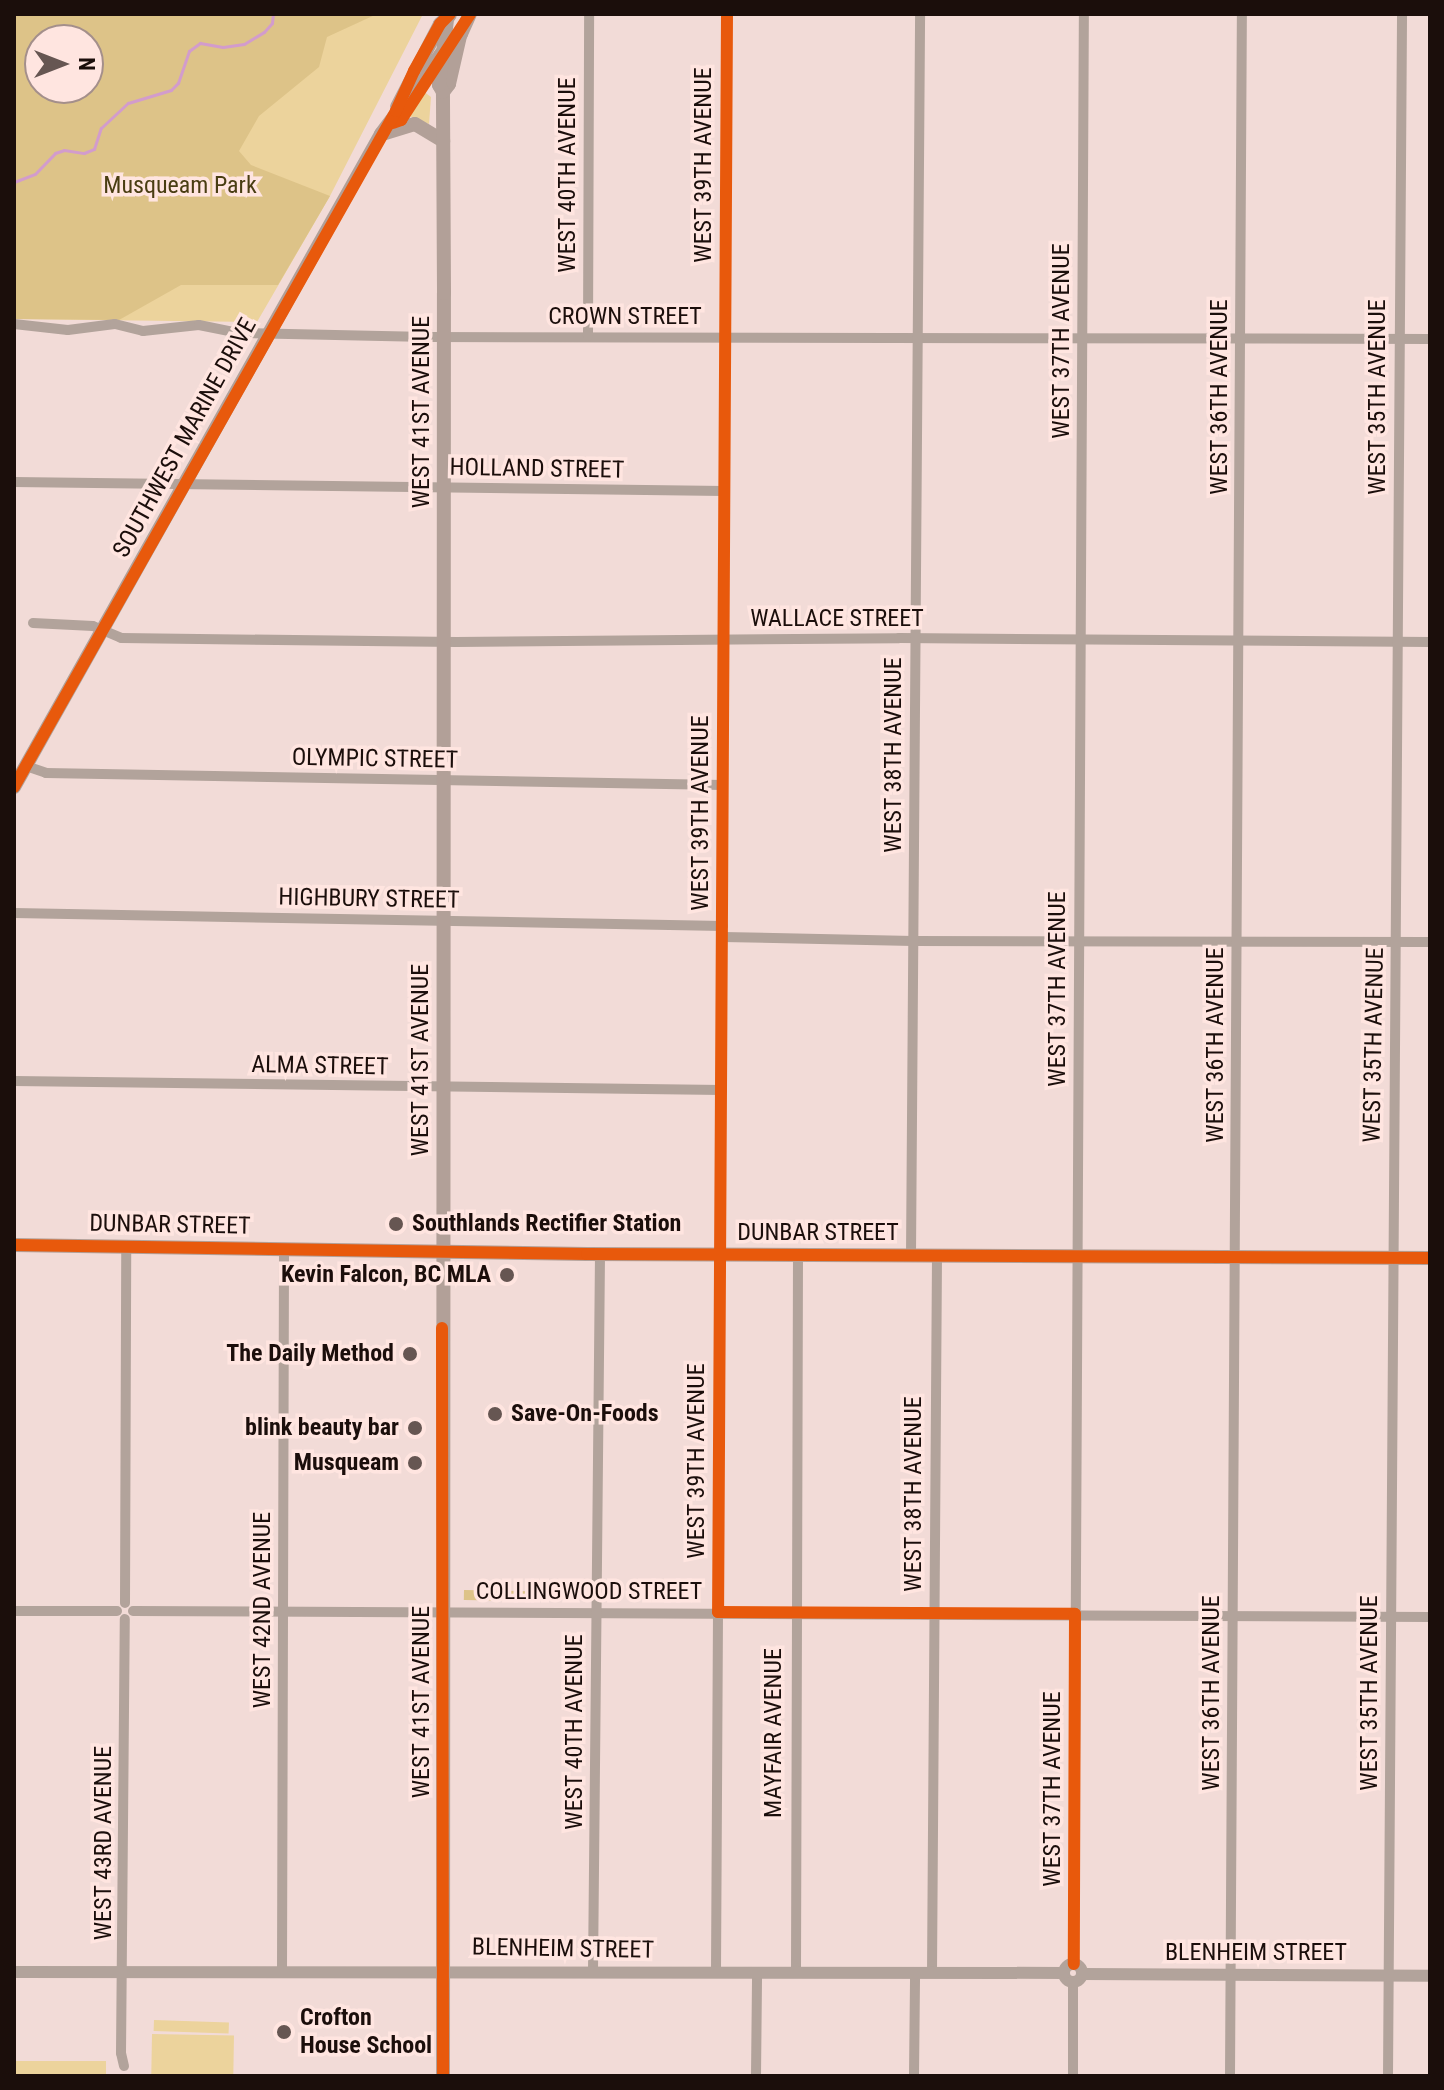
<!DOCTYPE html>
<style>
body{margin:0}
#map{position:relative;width:1444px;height:2090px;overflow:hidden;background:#f2dbd7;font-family:"Roboto Condensed",sans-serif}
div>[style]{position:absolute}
.green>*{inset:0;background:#ecd39c;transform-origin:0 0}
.forest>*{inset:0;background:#ddc388;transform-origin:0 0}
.stream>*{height:3px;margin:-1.5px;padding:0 1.5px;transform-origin:1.5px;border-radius:1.5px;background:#d29ccc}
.minor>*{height:10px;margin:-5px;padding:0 5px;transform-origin:5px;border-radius:5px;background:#b2a39b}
.tertiary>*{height:12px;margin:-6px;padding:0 6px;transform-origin:6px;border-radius:6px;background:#b2a39b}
.tertiary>.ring{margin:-6px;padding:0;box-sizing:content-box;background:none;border:12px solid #b2a39b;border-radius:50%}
.secondary>*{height:14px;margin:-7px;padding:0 7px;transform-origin:7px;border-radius:7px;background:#b2a098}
.cycleway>*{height:12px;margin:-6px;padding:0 6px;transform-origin:6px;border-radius:6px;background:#e8590c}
.dots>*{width:22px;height:22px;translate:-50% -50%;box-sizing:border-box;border:4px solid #ffe5e0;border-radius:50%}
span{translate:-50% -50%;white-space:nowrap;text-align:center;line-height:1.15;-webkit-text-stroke:7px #ffe5e0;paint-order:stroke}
.street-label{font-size:24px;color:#1b0e0b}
.park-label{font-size:24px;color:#493d12}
.poi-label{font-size:24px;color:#1b0e0b;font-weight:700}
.left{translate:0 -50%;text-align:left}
.right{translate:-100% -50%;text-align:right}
.frame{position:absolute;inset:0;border:16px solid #1b0e0b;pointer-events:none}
.north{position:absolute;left:24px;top:24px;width:80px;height:80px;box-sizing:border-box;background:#ffe5e0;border:2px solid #a48f8b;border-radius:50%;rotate:90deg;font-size:22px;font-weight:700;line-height:32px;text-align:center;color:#1b0e0b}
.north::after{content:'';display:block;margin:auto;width:28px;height:36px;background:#665652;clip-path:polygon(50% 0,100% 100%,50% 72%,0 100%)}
</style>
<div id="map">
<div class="green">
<i style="clip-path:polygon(evenodd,14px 14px,423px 14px,330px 196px,257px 322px,14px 319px,14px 14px,40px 40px,88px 40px,88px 88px,40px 88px,40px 40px)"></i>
<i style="clip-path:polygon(423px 91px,431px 97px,429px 124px,407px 115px)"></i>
<i style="left:154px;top:2020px;width:75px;height:11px;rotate:2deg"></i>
<i style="left:152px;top:2034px;width:82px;height:42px;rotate:1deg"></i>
<i style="left:14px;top:2061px;width:92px;height:15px"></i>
</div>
<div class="forest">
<i style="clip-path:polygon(evenodd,14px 14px,377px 14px,327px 37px,319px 67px,259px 116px,239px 151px,251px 165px,330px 196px,278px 285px,181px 285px,119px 320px,14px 319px,14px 14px,40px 40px,88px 40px,88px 88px,40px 88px,40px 40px)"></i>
<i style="left:464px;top:1590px;width:65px;height:10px;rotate:1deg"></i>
</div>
<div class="stream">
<i style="left:14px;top:182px;width:22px;rotate:-21deg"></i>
<i style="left:35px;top:174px;width:29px;rotate:-46deg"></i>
<i style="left:55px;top:153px;width:9px;rotate:-18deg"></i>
<i style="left:64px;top:150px;width:20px;rotate:9deg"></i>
<i style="left:84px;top:153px;width:11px;rotate:-22deg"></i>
<i style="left:94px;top:149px;width:22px;rotate:-72deg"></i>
<i style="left:101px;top:128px;width:37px;rotate:-43deg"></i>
<i style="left:128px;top:103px;width:45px;rotate:-16.8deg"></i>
<i style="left:171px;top:90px;width:10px;rotate:-45deg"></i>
<i style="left:178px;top:83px;width:34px;rotate:-71deg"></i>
<i style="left:189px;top:51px;width:14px;rotate:-36deg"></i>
<i style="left:200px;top:43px;width:23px;rotate:10deg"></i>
<i style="left:223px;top:47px;width:21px;rotate:-8deg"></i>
<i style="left:244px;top:44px;width:23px;rotate:-31deg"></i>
<i style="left:264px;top:32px;width:12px;rotate:-48deg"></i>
<i style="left:272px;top:23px;width:9px;rotate:-84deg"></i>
</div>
<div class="minor">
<i style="left:14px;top:324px;width:54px;rotate:6.3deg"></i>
<i style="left:68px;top:330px;width:47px;rotate:-7.3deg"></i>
<i style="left:115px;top:324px;width:29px;rotate:14deg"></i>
<i style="left:143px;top:331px;width:56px;rotate:-6.1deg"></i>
<i style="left:199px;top:325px;width:41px;rotate:11.3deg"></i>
<i style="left:239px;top:333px;width:189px;rotate:1.2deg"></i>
<i style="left:428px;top:337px;width:1002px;rotate:0.11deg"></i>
<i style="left:588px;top:336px;width:322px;rotate:-89.8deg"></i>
<i style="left:14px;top:482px;width:710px;rotate:0.73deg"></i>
<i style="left:33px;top:623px;width:60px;rotate:2.9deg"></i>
<i style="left:93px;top:626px;width:30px;rotate:23deg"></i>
<i style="left:121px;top:638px;width:335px;rotate:0.7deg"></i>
<i style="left:456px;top:642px;width:443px;rotate:-0.5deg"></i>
<i style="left:899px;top:638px;width:531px;rotate:0.43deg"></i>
<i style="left:26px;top:766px;width:21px;rotate:19deg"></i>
<i style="left:46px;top:773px;width:677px;rotate:1.02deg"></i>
<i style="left:14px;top:913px;width:709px;rotate:1.05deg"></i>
<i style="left:723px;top:937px;width:190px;rotate:1.2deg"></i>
<i style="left:913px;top:941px;width:517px;rotate:0.11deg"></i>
<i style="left:14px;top:1081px;width:708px;rotate:0.73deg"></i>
<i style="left:911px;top:1255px;width:1241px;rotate:-89.58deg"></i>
<i style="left:125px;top:1603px;width:357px;rotate:-89.8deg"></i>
<i style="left:14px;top:1611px;width:103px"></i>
<i style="left:133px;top:1611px;width:1297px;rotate:0.27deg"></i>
<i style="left:1074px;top:1964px;width:1950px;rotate:-89.71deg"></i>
<i style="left:593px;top:1971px;width:717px;rotate:-89.44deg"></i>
<i style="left:282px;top:1972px;width:724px;rotate:-89.84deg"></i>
<i style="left:716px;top:1972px;width:1958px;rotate:-89.68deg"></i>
<i style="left:796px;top:1972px;width:717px;rotate:-89.84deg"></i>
<i style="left:932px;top:1973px;width:717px;rotate:-89.6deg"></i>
<i style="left:124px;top:2066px;width:13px;rotate:-103deg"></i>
<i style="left:121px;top:2053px;width:434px;rotate:-89.5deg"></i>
<i style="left:756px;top:2076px;width:104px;rotate:-89.4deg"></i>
<i style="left:914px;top:2076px;width:103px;rotate:-89.4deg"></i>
<i style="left:1073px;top:2076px;width:93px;rotate:-90deg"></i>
<i style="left:1230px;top:2076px;width:2062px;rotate:-89.67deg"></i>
<i style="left:1388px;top:2076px;width:2062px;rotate:-89.61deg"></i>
</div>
<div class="tertiary">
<i class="ring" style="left:1064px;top:1964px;width:6px;height:6px"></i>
<i style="left:14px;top:1972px;width:1050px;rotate:0.05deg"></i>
<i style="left:1083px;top:1974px;width:347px;rotate:0.3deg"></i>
</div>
<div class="secondary">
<i style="left:443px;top:92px;width:10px;rotate:-53deg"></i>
<i style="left:449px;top:84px;width:49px;rotate:-77.1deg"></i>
<i style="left:397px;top:107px;width:93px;rotate:-62.6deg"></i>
<i style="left:440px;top:24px;width:13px;rotate:-42deg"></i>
<i style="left:382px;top:134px;width:34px;rotate:-17deg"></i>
<i style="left:415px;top:124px;width:33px;rotate:31deg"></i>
<i style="left:14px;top:787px;width:749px;rotate:-60.66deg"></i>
<i style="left:381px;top:134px;width:100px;rotate:-53.1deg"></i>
<i style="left:441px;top:54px;width:28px;rotate:-45deg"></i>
<i style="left:461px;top:34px;width:22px;rotate:-66deg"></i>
<i style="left:14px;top:1245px;width:573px;rotate:0.9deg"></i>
<i style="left:587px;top:1254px;width:843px;rotate:0.27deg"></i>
<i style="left:443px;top:2076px;width:1783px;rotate:-89.97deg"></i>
<i style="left:444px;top:293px;width:201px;rotate:-90.3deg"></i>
<i style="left:443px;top:92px;width:8px;rotate:-120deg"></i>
<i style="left:439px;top:85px;width:65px;rotate:-83deg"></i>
</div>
<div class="cycleway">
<i style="left:727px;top:14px;width:1598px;rotate:90.32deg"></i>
<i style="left:718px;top:1612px;width:357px;rotate:0.3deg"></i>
<i style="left:1075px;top:1614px;width:350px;rotate:90.2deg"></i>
<i style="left:393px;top:123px;width:9px;rotate:-21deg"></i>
<i style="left:401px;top:120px;width:126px;rotate:-56.9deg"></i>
<i style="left:14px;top:787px;width:776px;rotate:-60.53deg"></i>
<i style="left:396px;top:111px;width:44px;rotate:-65.8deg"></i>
<i style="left:414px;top:71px;width:54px;rotate:-61deg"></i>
<i style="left:440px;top:24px;width:14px;rotate:-45deg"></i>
<i style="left:14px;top:1245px;width:573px;rotate:0.9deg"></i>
<i style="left:587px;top:1254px;width:843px;rotate:0.27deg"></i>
<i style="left:442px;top:1328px;width:748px;rotate:89.92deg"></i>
</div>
<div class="dots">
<i style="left:396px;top:1224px;background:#665652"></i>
<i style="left:507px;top:1275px;background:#665652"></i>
<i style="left:410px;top:1354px;background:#665652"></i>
<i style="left:495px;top:1414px;background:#665652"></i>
<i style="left:415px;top:1428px;background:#665652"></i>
<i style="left:415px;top:1463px;background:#665652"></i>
<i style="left:284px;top:2032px;background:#665652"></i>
</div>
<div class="street-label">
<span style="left:704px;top:165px;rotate:-90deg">WEST 39TH AVENUE</span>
<span style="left:568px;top:175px;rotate:-90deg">WEST 40TH AVENUE</span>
<span style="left:625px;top:317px">CROWN STREET</span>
<span style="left:1062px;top:341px;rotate:-90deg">WEST 37TH AVENUE</span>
<span style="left:1220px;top:397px;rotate:-90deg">WEST 36TH AVENUE</span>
<span style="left:1378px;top:397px;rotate:-90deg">WEST 35TH AVENUE</span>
<span style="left:422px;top:412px;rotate:-90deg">WEST 41ST AVENUE</span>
<span style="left:185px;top:438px;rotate:-61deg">SOUTHWEST MARINE DRIVE</span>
<span style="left:537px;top:469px;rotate:1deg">HOLLAND STREET</span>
<span style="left:837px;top:619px">WALLACE STREET</span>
<span style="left:894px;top:755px;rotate:-90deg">WEST 38TH AVENUE</span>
<span style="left:375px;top:759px;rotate:1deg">OLYMPIC STREET</span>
<span style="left:701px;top:813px;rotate:-90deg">WEST 39TH AVENUE</span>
<span style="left:369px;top:899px;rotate:1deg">HIGHBURY STREET</span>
<span style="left:1058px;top:989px;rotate:-90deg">WEST 37TH AVENUE</span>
<span style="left:1216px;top:1045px;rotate:-90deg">WEST 36TH AVENUE</span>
<span style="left:1374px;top:1045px;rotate:-89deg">WEST 35TH AVENUE</span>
<span style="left:421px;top:1060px;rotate:-90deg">WEST 41ST AVENUE</span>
<span style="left:320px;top:1066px;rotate:1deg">ALMA STREET</span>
<span style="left:170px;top:1225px;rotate:1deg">DUNBAR STREET</span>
<span style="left:818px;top:1233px">DUNBAR STREET</span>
<span style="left:697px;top:1461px;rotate:-90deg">WEST 39TH AVENUE</span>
<span style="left:914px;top:1494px;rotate:-90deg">WEST 38TH AVENUE</span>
<span style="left:589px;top:1592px">COLLINGWOOD STREET</span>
<span style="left:263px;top:1610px;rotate:-90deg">WEST 42ND AVENUE</span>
<span style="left:1212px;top:1693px;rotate:-90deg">WEST 36TH AVENUE</span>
<span style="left:1370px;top:1693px;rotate:-90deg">WEST 35TH AVENUE</span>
<span style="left:422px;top:1702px;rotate:-90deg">WEST 41ST AVENUE</span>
<span style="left:575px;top:1732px;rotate:-90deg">WEST 40TH AVENUE</span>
<span style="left:774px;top:1733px;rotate:-90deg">MAYFAIR AVENUE</span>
<span style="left:1053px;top:1789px;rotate:-90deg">WEST 37TH AVENUE</span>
<span style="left:104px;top:1843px;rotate:-90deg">WEST 43RD AVENUE</span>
<span style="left:563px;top:1949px;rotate:1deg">BLENHEIM STREET</span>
<span style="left:1256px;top:1953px">BLENHEIM STREET</span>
</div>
<div class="park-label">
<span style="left:180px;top:186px">Musqueam Park</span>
</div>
<div class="poi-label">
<span class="left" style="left:412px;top:1224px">Southlands Rectifier Station</span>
<span class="right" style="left:491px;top:1275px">Kevin Falcon, BC MLA</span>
<span class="right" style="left:394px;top:1354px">The Daily Method</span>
<span class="left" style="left:511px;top:1414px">Save-On-Foods</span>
<span class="right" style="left:399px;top:1428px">blink beauty bar</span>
<span class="right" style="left:399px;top:1463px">Musqueam</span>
<span class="left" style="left:300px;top:2032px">Crofton<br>House School</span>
</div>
<div class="frame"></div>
<div class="north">N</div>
</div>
